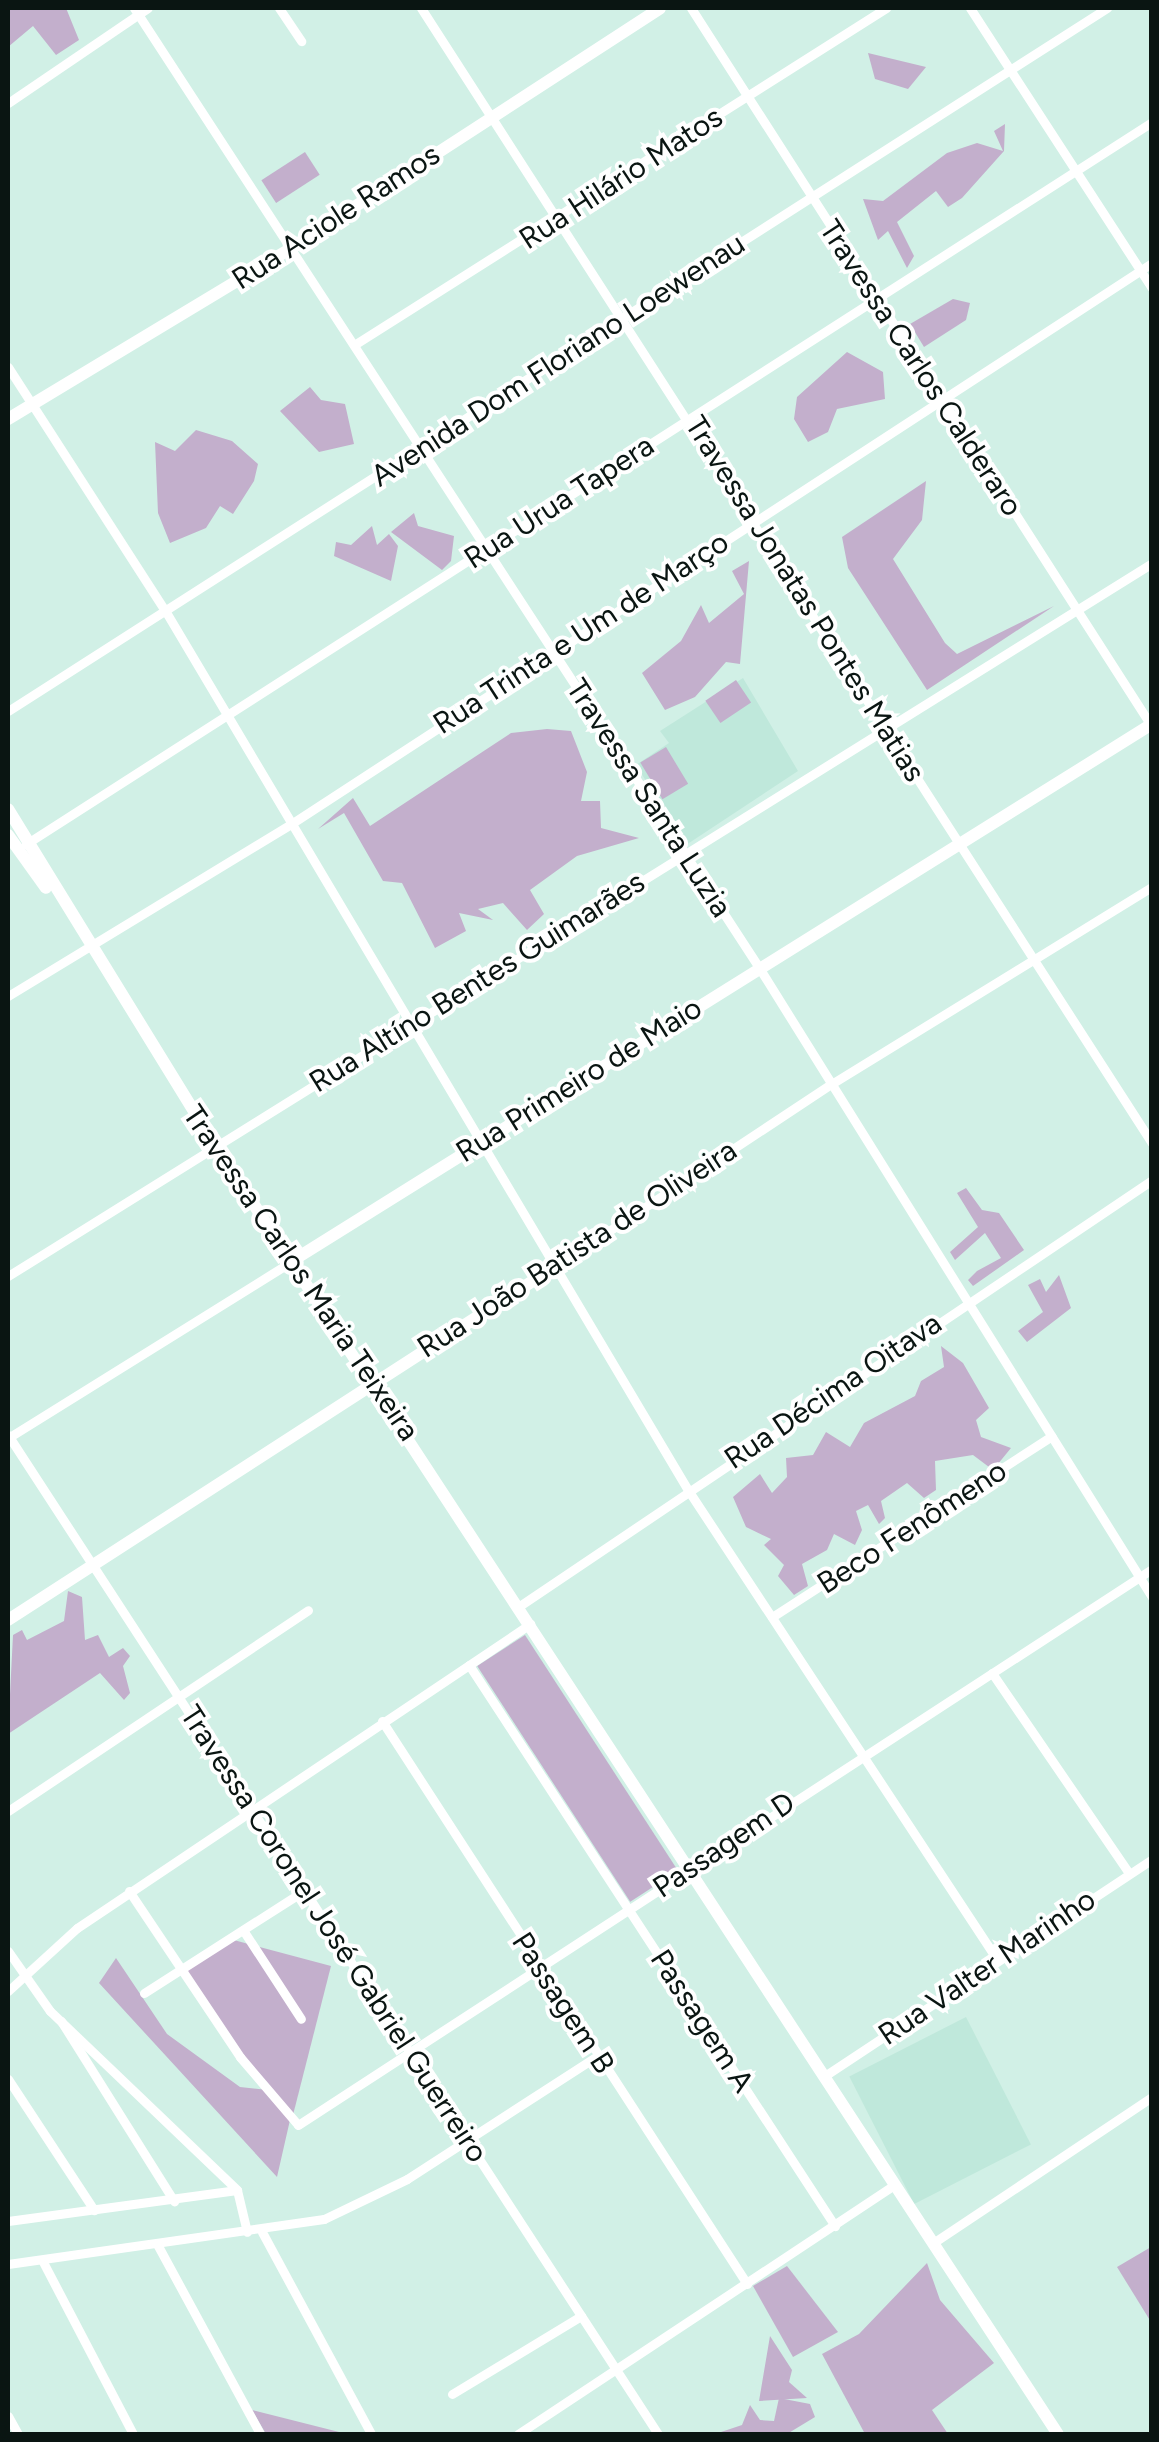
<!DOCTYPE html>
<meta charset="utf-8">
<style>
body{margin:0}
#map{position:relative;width:1159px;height:2442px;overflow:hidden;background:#d1f0e6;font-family:Figtree,sans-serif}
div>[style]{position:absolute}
.built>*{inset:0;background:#bfe8db;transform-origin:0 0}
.green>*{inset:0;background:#c3afcc;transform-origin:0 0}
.street>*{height:9px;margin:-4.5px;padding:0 4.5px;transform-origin:4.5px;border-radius:4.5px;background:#fff}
.secondary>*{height:12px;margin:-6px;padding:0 6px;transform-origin:6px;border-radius:6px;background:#fff}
span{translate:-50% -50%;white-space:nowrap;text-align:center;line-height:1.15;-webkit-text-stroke:8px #fff;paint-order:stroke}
.street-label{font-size:30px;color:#0a1512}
.frame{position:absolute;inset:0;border:10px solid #0a1512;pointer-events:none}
</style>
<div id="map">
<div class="built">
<i style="clip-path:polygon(743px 678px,798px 771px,686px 845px,636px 765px,669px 743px,660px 731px)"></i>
<i style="left:966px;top:2017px;width:143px;height:131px;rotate:63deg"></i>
</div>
<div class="green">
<i style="clip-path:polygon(8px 8px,66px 8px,79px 40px,56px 55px,33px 26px,8px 47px)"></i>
<i style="clip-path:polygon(868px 53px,926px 67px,908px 89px,875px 79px)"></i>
<i style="clip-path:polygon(1005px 124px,1004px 151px,962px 198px,948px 207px,936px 191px,897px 222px,914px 256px,907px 268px,888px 231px,878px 240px,863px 199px,883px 201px,947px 153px,977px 143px,1003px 151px,994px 131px)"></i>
<i style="left:305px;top:152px;width:27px;height:52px;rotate:57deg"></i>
<i style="clip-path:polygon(953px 299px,970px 303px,966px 320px,924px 347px,910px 324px)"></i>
<i style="clip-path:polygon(847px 352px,883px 372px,885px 399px,837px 409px,828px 432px,808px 442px,794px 419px,797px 397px)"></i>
<i style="clip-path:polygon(310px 387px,321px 400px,345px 404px,354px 444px,319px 452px,280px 411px)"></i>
<i style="clip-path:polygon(196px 430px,232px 441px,258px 464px,254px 481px,233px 514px,220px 506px,206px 528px,170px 543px,158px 513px,155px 442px,175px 451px)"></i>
<i style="clip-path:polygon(926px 481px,922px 520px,893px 559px,945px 643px,957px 654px,1054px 606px,927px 690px,848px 568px,842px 537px)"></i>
<i style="clip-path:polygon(414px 513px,418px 526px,454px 536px,451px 561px,442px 570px,391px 532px)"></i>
<i style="clip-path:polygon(372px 526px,377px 545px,389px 534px,398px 546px,391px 581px,334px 556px,336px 542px,351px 545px)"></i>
<i style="clip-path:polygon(749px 561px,740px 664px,726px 662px,695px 697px,665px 710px,642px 673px,681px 641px,701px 605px,709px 623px,744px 594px,732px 571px)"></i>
<i style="left:736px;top:680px;width:27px;height:37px;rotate:56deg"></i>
<i style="clip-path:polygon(547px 729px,571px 731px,587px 772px,581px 801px,600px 801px,601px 828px,639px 838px,577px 856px,530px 890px,544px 914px,527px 930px,503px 903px,478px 909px,493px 920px,459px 913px,466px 931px,435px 948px,402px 883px,383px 881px,344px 813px,318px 829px,353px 798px,370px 826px,511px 733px)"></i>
<i style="left:666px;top:747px;width:43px;height:30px;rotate:59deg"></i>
<i style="clip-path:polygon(966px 1188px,982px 1210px,999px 1213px,1024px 1250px,973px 1286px,968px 1280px,977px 1271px,1001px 1258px,985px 1233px,955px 1260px,950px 1252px,978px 1227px,957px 1193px)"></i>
<i style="clip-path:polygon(1059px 1275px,1071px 1308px,1027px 1342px,1018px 1331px,1043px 1312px,1028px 1285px,1040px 1279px,1046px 1292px)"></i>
<i style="clip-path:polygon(941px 1346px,963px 1363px,989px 1408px,976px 1420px,981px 1437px,1011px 1448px,993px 1470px,973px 1455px,935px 1461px,936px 1490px,924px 1498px,907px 1483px,881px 1501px,885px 1518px,879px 1524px,868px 1505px,856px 1511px,862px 1530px,855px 1545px,834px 1534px,827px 1550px,802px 1564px,808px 1586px,794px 1595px,778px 1576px,784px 1565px,764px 1545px,771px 1539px,746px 1527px,733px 1497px,760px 1474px,772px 1493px,787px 1477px,786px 1458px,813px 1455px,826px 1432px,850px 1447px,864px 1423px,915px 1396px,921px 1381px,944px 1367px)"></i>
<i style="clip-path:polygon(68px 1591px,82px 1597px,85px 1640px,98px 1635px,109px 1657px,123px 1648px,130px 1656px,123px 1666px,130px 1693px,124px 1700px,100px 1673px,8px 1734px,13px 1635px,22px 1630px,27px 1640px,64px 1621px)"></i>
<i style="left:525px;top:1635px;width:281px;height:57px;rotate:57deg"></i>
<i style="clip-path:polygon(230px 1939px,331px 1966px,293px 2115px,238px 2054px,183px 1970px)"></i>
<i style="clip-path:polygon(116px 1958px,167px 2034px,240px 2087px,268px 2090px,290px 2120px,277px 2177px,99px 1983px)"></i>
<i style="clip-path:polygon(1151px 2247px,1151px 2322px,1117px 2267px)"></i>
<i style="clip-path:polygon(927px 2263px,940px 2300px,994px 2363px,932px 2410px,948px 2434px,865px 2434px,822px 2354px,859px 2334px)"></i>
<i style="clip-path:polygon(787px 2266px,838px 2332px,793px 2357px,753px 2286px)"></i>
<i style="clip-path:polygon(770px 2336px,792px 2370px,789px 2382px,807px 2398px,759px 2401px)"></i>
<i style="clip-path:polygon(779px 2398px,810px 2404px,815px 2417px,787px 2434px,715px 2434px,742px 2425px,750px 2405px,760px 2420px,774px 2421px)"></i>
<i style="clip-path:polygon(252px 2410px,347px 2434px,266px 2434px)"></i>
</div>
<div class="street">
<i style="left:134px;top:8px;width:1143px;rotate:56.92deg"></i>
<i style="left:758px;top:966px;width:744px;rotate:58.02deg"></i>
<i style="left:279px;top:8px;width:40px;rotate:56deg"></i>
<i style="left:421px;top:8px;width:1350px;rotate:57.22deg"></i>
<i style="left:691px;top:8px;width:854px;rotate:57.33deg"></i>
<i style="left:970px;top:8px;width:334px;rotate:57deg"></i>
<i style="left:8px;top:103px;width:169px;rotate:-34.2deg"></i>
<i style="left:354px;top:345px;width:630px;rotate:-32.35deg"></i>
<i style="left:8px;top:367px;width:292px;rotate:57.2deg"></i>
<i style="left:166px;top:612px;width:1021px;rotate:59.27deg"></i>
<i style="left:688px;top:1490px;width:560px;rotate:56.65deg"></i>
<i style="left:8px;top:711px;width:1305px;rotate:-32.61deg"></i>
<i style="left:26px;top:844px;width:1338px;rotate:-32.67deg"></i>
<i style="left:8px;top:996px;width:331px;rotate:-31.3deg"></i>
<i style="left:291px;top:824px;width:1028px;rotate:-33.09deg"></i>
<i style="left:556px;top:1266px;width:332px;rotate:-33.5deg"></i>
<i style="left:833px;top:1083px;width:374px;rotate:-31.6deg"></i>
<i style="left:8px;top:1276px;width:1348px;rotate:-31.93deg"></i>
<i style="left:8px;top:1435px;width:1192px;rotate:56.95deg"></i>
<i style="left:8px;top:1438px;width:335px;rotate:-31.9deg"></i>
<i style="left:518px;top:1607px;width:764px;rotate:-33.96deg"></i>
<i style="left:772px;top:1617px;width:333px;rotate:-32.9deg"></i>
<i style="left:469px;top:1665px;width:670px;rotate:56.88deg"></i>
<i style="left:992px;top:1673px;width:242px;rotate:55.6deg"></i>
<i style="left:382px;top:1721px;width:671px;rotate:57.04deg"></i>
<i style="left:8px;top:1811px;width:361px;rotate:-33.8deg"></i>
<i style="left:129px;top:1891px;width:200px;rotate:56.2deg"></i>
<i style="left:240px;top:2057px;width:89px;rotate:49.5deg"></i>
<i style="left:298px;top:2125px;width:1019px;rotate:-33.07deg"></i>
<i style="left:243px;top:1930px;width:106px;rotate:56.9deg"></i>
<i style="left:8px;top:1951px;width:73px;rotate:55deg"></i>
<i style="left:50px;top:2011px;width:259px;rotate:43.7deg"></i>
<i style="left:237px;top:2190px;width:43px;rotate:76.6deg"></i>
<i style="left:8px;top:1991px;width:93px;rotate:-42.4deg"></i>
<i style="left:77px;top:1928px;width:546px;rotate:-33.86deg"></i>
<i style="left:144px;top:1993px;width:191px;rotate:-32.6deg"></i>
<i style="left:61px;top:2021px;width:213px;rotate:57.9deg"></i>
<i style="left:823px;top:2077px;width:395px;rotate:-33.5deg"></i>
<i style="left:8px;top:2079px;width:157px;rotate:56.7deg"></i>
<i style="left:8px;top:2221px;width:231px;rotate:-7.7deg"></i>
<i style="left:262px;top:2232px;width:230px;rotate:61.6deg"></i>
<i style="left:933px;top:2243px;width:263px;rotate:-33.7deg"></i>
<i style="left:157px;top:2244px;width:216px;rotate:61.5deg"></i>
<i style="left:42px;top:2260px;width:196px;rotate:62.4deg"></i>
<i style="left:8px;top:2264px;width:319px;rotate:-8.1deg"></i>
<i style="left:324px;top:2219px;width:92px;rotate:-25.7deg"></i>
<i style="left:407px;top:2179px;width:226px;rotate:-32.9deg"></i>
<i style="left:452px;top:2394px;width:151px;rotate:-31.2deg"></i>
<i style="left:8px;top:2416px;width:21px;rotate:61deg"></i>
<i style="left:518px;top:2434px;width:451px;rotate:-33.5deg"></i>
</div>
<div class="secondary">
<i style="left:8px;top:419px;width:331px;rotate:-31.1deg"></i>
<i style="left:291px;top:248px;width:440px;rotate:-33deg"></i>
<i style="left:8px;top:809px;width:395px;rotate:58.4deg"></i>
<i style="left:215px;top:1145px;width:1540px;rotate:56.82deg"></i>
<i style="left:8px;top:835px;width:65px;rotate:54.4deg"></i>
<i style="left:292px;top:1261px;width:1014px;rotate:-31.98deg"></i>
<i style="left:8px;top:1620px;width:652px;rotate:-32.86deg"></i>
</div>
<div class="street-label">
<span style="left:621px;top:178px;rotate:-33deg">Rua Hilário Matos</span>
<span style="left:336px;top:217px;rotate:-33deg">Rua Aciole Ramos</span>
<span style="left:558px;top:360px;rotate:-33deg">Avenida Dom Floriano Loewenau</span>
<span style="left:921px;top:368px;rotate:57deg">Travessa Carlos Calderaro</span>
<span style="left:559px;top:502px;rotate:-33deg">Rua Urua Tapera</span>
<span style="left:805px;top:599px;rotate:58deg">Travessa Jonatas Pontes Matias</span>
<span style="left:581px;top:633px;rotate:-33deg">Rua Trinta e Um de Março</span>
<span style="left:649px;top:798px;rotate:57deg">Travessa Santa Luzia</span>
<span style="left:477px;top:982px;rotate:-32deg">Rua Altíno Bentes Guimarães</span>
<span style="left:579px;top:1080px;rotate:-32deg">Rua Primeiro de Maio</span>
<span style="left:577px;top:1249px;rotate:-33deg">Rua João Batista de Oliveira</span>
<span style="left:301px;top:1273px;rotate:56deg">Travessa Carlos Maria Teixeira</span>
<span style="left:833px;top:1391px;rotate:-34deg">Rua Décima Oitava</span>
<span style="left:912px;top:1527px;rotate:-33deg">Beco Fenômeno</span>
<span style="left:724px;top:1845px;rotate:-34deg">Passagem D</span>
<span style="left:334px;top:1934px;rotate:57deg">Travessa Coronel José Gabriel Guerreiro</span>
<span style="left:987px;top:1967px;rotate:-34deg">Rua Valter Marinho</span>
<span style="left:563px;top:2003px;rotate:57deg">Passagem B</span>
<span style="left:702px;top:2021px;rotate:57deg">Passagem A</span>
</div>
<div class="frame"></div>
</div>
